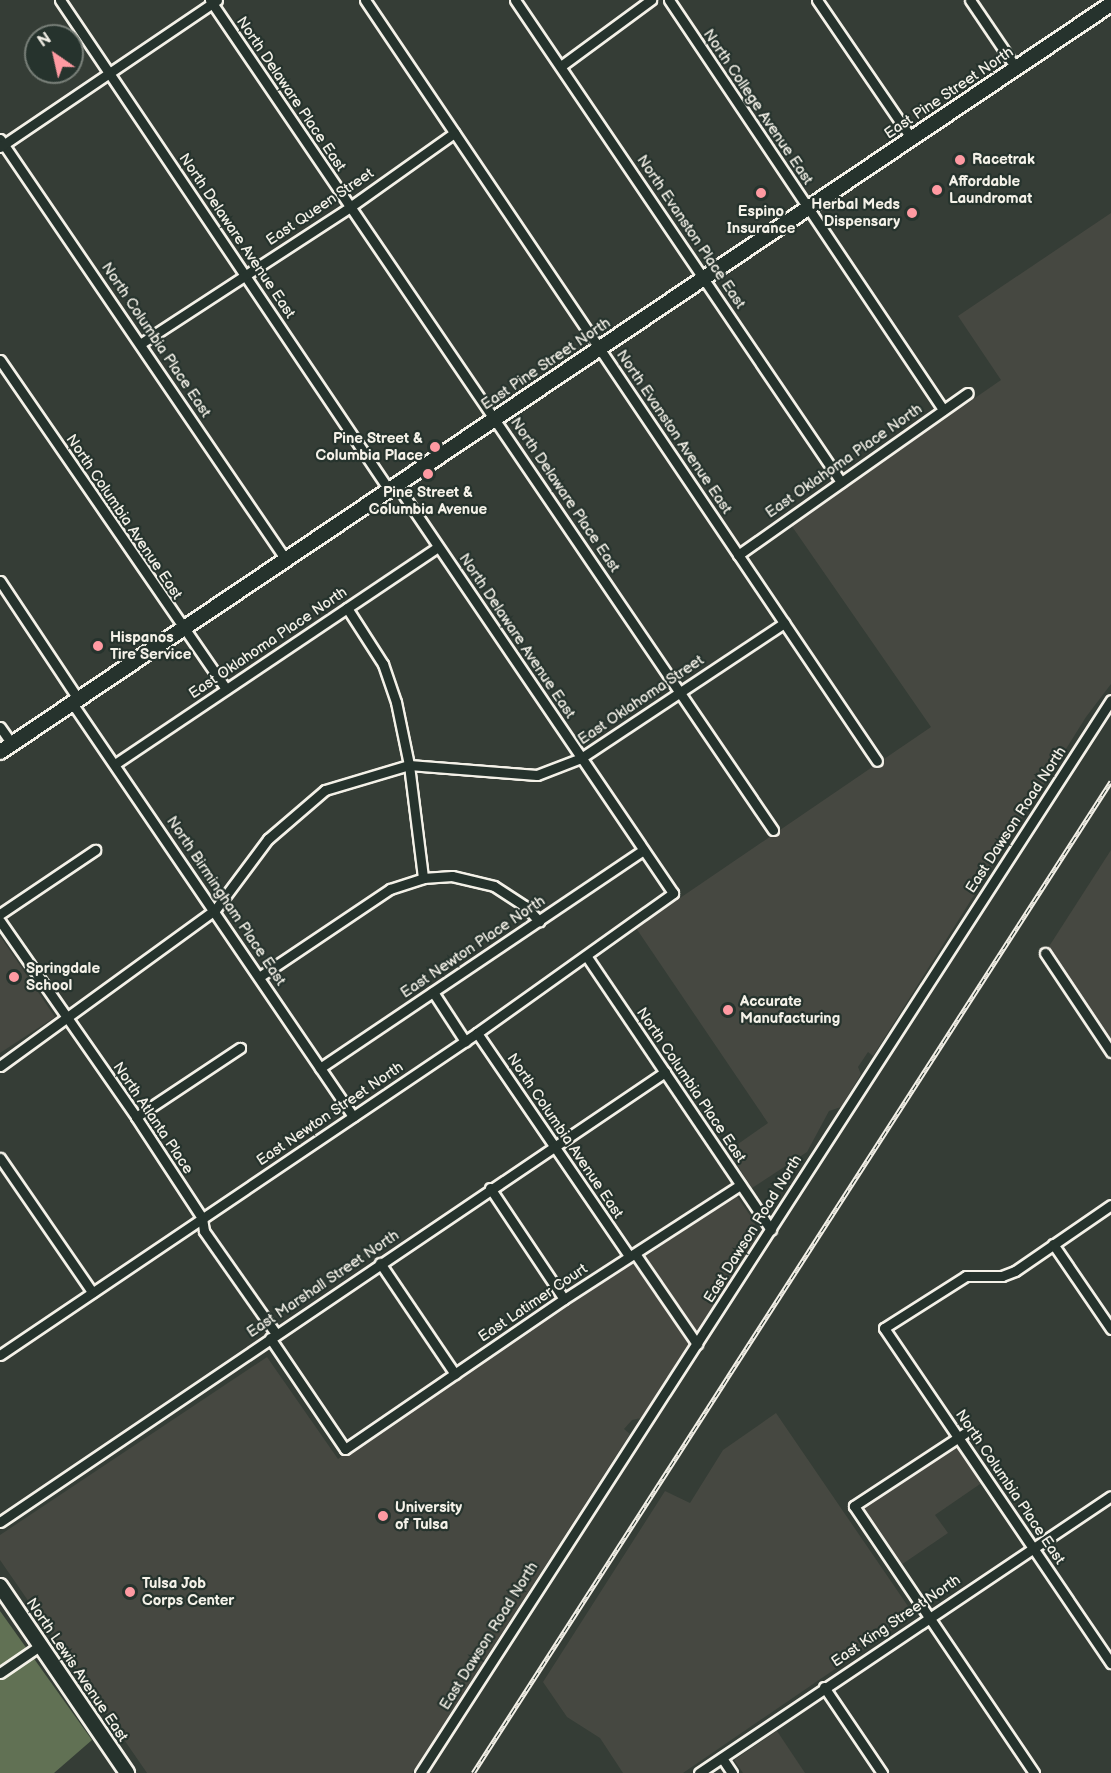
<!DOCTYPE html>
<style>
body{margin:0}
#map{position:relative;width:1111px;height:1773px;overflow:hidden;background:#353d36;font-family:"Balsamiq Sans",sans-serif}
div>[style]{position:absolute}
.built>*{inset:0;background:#464841}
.green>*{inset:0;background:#617154}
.roads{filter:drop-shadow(2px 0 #f4f1e8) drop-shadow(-2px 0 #f4f1e8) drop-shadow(0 2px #f4f1e8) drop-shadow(0 -2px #f4f1e8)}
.minor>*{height:9px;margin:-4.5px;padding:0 4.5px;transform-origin:4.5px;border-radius:4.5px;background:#26332d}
.secondary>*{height:14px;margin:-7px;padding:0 7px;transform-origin:7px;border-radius:7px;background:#26332d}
.rail>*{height:4.5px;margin-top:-2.25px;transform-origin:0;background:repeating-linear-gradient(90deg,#26332d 0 7px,#f4f1e8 0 14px);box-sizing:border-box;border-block:2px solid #f4f1e8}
.dots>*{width:16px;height:16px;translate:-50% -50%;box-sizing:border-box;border:3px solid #26332d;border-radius:50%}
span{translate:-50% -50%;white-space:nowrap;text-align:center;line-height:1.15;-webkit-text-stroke:4.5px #26332d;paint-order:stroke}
.street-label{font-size:15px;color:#f4f1e8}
.poi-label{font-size:15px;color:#f4f1e8;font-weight:700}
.left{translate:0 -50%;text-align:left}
.right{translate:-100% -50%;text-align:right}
.north{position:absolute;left:24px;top:24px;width:60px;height:60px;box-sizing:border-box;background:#26332d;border:2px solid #787f78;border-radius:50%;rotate:326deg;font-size:16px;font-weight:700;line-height:24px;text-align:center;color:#f4f1e8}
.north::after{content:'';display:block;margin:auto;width:21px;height:27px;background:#ff9aa2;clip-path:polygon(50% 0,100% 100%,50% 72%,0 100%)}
</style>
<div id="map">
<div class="built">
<i style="clip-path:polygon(1111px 213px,1111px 684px,1086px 717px,873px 1056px,868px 1052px,858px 1067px,861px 1074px,841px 1107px,829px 1111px,807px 1152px,752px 1188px,728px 1151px,768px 1123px,636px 928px,931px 727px,791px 525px,1001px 380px,958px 316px)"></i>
<i style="clip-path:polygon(1111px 850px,1111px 1040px,1048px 948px)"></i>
<i style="clip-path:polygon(0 936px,55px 1017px,0 1053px)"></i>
<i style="clip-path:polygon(736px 1195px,754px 1221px,758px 1236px,641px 1418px,632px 1420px,624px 1429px,630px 1434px,412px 1773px,147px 1773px,0 1560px,0 1535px,267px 1357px,338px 1459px,630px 1261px,649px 1254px)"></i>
<i style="clip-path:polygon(776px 1413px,914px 1615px,683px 1773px,623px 1773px,600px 1738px,567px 1717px,543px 1682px,665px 1491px,690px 1503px,723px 1450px)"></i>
<i style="clip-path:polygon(957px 1445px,983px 1482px,935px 1515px,948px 1533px,898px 1567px,862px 1511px,869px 1500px)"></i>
<i style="clip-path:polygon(777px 1731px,805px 1773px,743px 1773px,734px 1760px)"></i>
</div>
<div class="green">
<i style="clip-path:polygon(0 1611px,92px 1740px,54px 1773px,0 1773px)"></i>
</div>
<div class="roads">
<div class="minor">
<i style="left:60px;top:0;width:590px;rotate:56.12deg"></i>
<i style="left:210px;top:0;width:1003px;rotate:55.85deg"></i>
<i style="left:365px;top:0;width:917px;rotate:56.07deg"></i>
<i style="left:515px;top:0;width:582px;rotate:55.93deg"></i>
<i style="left:669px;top:0;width:493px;rotate:56.2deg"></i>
<i style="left:817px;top:0;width:167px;rotate:55.7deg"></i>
<i style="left:970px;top:0;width:82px;rotate:55.9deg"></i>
<i style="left:561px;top:66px;width:112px;rotate:-36.3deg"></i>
<i style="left:0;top:139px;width:509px;rotate:55.81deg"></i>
<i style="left:0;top:147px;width:262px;rotate:-34.1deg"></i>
<i style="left:140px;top:344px;width:251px;rotate:-33.1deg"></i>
<i style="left:350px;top:207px;width:128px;rotate:-35.4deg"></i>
<i style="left:0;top:360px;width:399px;rotate:55.5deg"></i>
<i style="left:738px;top:555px;width:281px;rotate:-35.2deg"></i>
<i style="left:0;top:581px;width:141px;rotate:56.5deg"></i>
<i style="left:347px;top:608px;width:67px;rotate:57.3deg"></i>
<i style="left:383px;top:664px;width:40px;rotate:71.1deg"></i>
<i style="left:396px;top:702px;width:64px;rotate:78.3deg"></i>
<i style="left:409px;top:765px;width:114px;rotate:82.9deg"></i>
<i style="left:72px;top:703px;width:500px;rotate:55.8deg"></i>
<i style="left:0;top:727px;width:21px;rotate:55deg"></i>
<i style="left:115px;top:764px;width:389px;rotate:-33.9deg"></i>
<i style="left:0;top:914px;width:115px;rotate:-34deg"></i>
<i style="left:0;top:921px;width:239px;rotate:55.2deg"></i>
<i style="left:136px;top:1117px;width:121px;rotate:56.8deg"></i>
<i style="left:202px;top:1218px;width:13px;rotate:81deg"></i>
<i style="left:204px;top:1231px;width:126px;rotate:55deg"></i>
<i style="left:1045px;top:953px;width:119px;rotate:56.3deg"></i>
<i style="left:587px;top:957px;width:329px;rotate:56deg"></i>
<i style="left:259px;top:977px;width:158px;rotate:-33.9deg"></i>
<i style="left:390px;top:889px;width:35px;rotate:-18deg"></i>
<i style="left:423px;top:878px;width:29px;rotate:-4deg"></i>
<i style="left:452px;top:876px;width:43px;rotate:13.4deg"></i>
<i style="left:494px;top:886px;width:37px;rotate:33deg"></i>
<i style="left:525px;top:906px;width:21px;rotate:47deg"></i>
<i style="left:433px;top:992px;width:59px;rotate:56.9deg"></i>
<i style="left:477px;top:1033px;width:270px;rotate:55.7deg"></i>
<i style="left:0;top:1066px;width:266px;rotate:-36deg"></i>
<i style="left:215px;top:910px;width:89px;rotate:-53.3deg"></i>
<i style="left:268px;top:839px;width:75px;rotate:-40.7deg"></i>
<i style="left:325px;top:790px;width:88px;rotate:-16.6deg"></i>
<i style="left:409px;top:765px;width:128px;rotate:4.5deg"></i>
<i style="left:537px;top:775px;width:47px;rotate:-21.1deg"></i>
<i style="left:581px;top:758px;width:244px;rotate:-33.6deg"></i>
<i style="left:320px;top:1068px;width:390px;rotate:-34deg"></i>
<i style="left:136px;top:1117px;width:125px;rotate:-33.6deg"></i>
<i style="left:0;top:1158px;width:163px;rotate:55.5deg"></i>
<i style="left:490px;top:1188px;width:133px;rotate:56.3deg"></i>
<i style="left:1111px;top:1205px;width:116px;rotate:145.5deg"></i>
<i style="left:1015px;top:1271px;width:14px;rotate:159deg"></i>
<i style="left:1002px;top:1276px;width:36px;rotate:180deg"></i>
<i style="left:966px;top:1276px;width:97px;rotate:147.6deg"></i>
<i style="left:884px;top:1328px;width:405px;rotate:55.9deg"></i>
<i style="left:1053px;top:1244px;width:103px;rotate:55.7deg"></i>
<i style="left:636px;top:1255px;width:108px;rotate:55.6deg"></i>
<i style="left:380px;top:1263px;width:134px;rotate:56deg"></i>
<i style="left:270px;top:1338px;width:134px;rotate:56deg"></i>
<i style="left:345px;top:1449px;width:265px;rotate:-34.4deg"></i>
<i style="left:564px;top:1299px;width:210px;rotate:-32.9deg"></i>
<i style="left:0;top:1355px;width:576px;rotate:-34.02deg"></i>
<i style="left:477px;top:1033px;width:241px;rotate:-35.5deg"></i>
<i style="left:673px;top:893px;width:493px;rotate:-124.1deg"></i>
<i style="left:965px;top:1433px;width:133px;rotate:146.7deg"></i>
<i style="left:854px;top:1506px;width:322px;rotate:56deg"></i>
<i style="left:0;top:1522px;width:803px;rotate:-34.09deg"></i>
<i style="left:0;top:1673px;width:50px;rotate:-34.3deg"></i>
<i style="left:824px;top:1687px;width:104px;rotate:56deg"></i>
<i style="left:722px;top:1758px;width:18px;rotate:56deg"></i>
<i style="left:420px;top:1773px;width:1276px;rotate:-57.22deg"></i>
<i style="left:699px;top:1773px;width:496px;rotate:-33.9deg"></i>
</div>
<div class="secondary">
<i style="left:0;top:752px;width:1339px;rotate:-33.95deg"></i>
<i style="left:0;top:1586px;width:226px;rotate:55.8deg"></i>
</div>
</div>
<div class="rail">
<i style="left:473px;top:1773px;width:1179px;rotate:-57.25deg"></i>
</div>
<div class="dots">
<i style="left:960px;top:160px;background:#ff9aa2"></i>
<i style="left:937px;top:190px;background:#ff9aa2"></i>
<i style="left:761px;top:193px;background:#ff9aa2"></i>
<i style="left:912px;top:213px;background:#ff9aa2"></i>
<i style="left:435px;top:447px;background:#ff9aa2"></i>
<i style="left:428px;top:474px;background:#ff9aa2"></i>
<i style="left:98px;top:646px;background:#ff9aa2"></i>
<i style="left:14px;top:977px;background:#ff9aa2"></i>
<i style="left:728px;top:1010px;background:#ff9aa2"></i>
<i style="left:383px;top:1516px;background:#ff9aa2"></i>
<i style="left:130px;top:1592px;background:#ff9aa2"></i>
</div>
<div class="street-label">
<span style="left:949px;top:93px;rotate:-34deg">East Pine Street North</span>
<span style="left:291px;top:94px;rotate:56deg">North Delaware Place East</span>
<span style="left:758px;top:107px;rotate:56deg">North College Avenue East</span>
<span style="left:320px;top:207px;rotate:-34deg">East Queen Street</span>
<span style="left:691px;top:232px;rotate:56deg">North Evanston Place East</span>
<span style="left:237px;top:236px;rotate:56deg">North Delaware Avenue East</span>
<span style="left:156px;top:340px;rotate:56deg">North Columbia Place East</span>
<span style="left:546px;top:364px;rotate:-34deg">East Pine Street North</span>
<span style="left:674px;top:432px;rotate:56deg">North Evanston Avenue East</span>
<span style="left:844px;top:461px;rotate:-35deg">East Oklahoma Place North</span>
<span style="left:565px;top:495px;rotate:56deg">North Delaware Place East</span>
<span style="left:124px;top:517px;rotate:56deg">North Columbia Avenue East</span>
<span style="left:517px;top:636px;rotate:56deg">North Delaware Avenue East</span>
<span style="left:268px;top:643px;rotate:-34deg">East Oklahoma Place North</span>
<span style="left:641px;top:700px;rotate:-34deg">East Oklahoma Street</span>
<span style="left:1016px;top:820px;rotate:-57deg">East Dawson Road North</span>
<span style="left:226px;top:901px;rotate:56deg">North Birmingham Place East</span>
<span style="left:473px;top:947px;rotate:-34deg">East Newton Place North</span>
<span style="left:691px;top:1085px;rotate:56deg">North Columbia Place East</span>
<span style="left:330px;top:1114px;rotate:-34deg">East Newton Street North</span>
<span style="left:153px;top:1118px;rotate:56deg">North Atlanta Place</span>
<span style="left:565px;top:1136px;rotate:56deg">North Columbia Avenue East</span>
<span style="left:753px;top:1229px;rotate:-58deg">East Dawson Road North</span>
<span style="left:323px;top:1284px;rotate:-34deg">East Marshall Street North</span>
<span style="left:533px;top:1303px;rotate:-34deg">East Latimer Court</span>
<span style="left:1010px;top:1487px;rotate:56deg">North Columbia Place East</span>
<span style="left:896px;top:1621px;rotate:-34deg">East King Street North</span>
<span style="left:489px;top:1636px;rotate:-58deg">East Dawson Road North</span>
<span style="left:77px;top:1670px;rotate:56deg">North Lewis Avenue East</span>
</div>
<div class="poi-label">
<span class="left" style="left:972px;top:160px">Racetrak</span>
<span class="left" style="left:949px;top:190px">Affordable<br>Laundromat</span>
<span class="right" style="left:900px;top:213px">Herbal Meds<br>Dispensary</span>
<span style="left:761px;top:220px">Espino<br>Insurance</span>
<span class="right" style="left:423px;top:447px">Pine Street &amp;<br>Columbia Place</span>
<span style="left:428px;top:501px">Pine Street &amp;<br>Columbia Avenue</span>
<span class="left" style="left:110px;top:646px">Hispanos<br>Tire Service</span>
<span class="left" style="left:26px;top:977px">Springdale<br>School</span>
<span class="left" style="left:740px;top:1010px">Accurate<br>Manufacturing</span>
<span class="left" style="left:395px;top:1516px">University<br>of Tulsa</span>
<span class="left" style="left:142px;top:1592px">Tulsa Job<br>Corps Center</span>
</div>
<div class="north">N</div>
</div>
